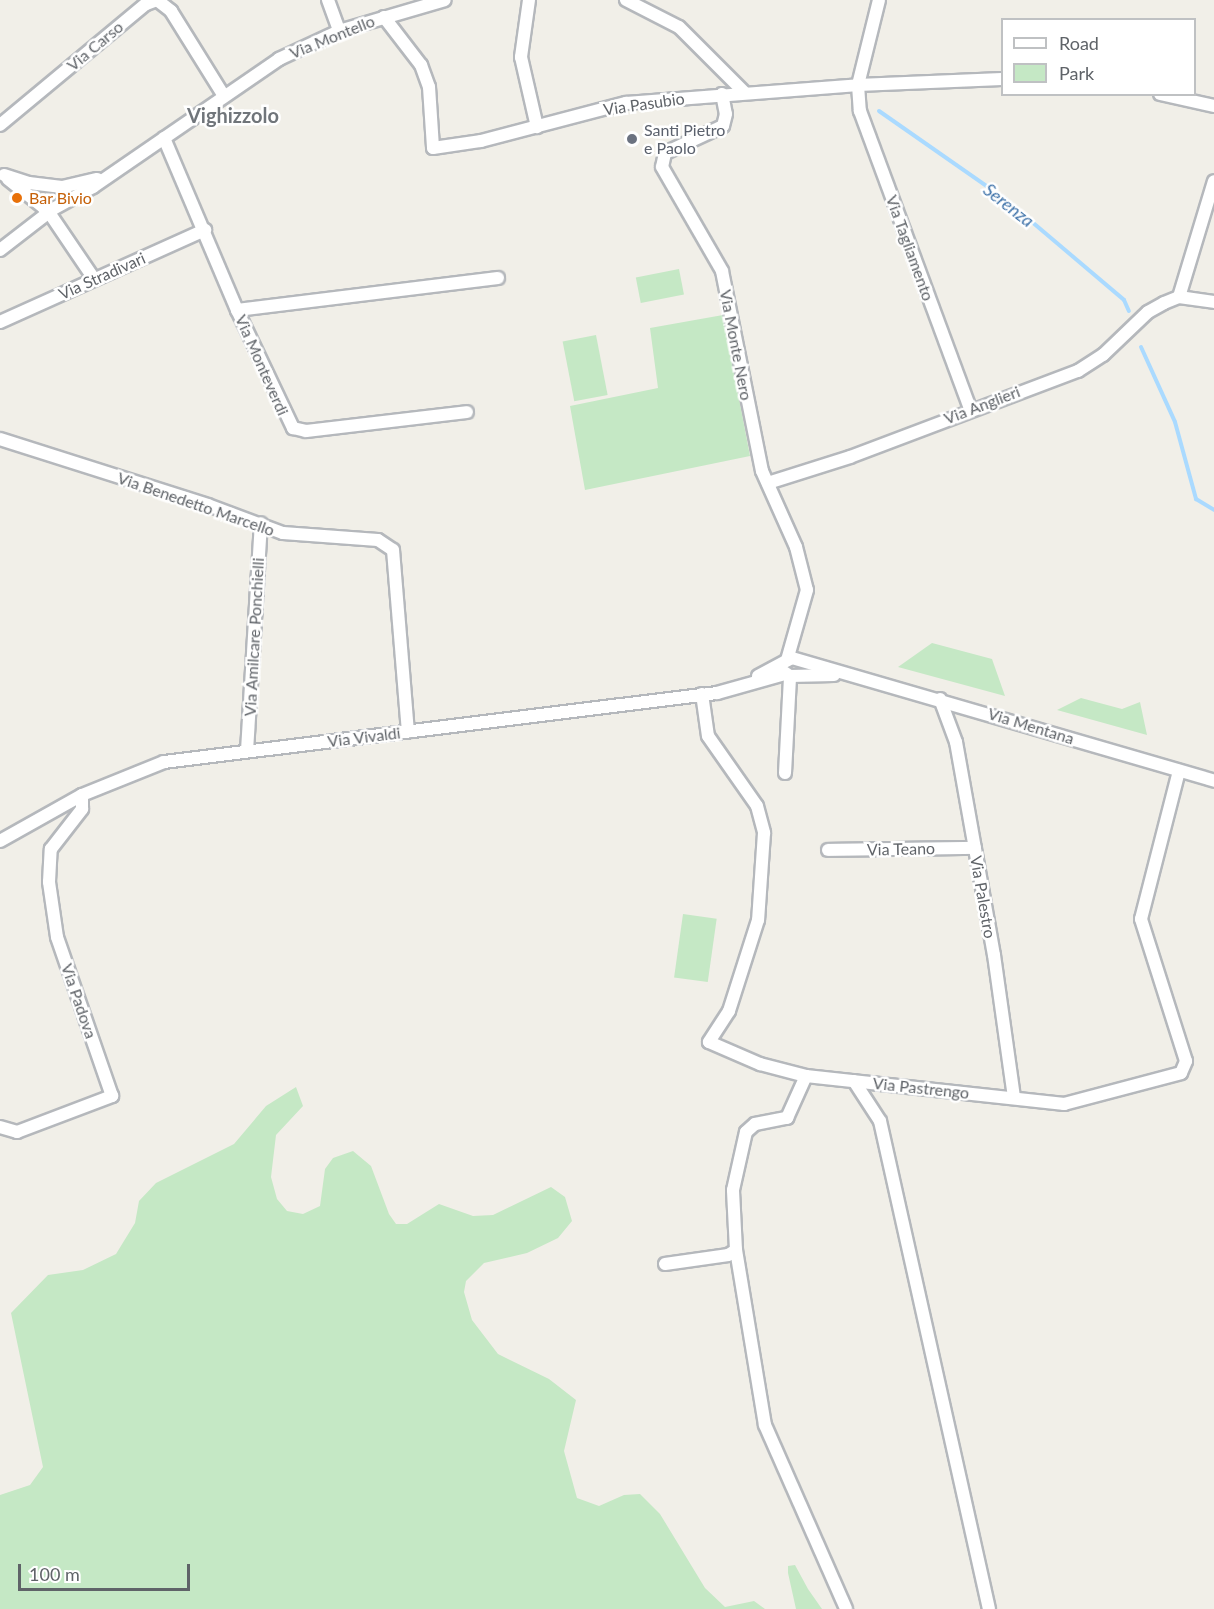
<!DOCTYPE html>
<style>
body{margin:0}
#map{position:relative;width:1214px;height:1609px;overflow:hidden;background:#f1efe8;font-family:Lato,sans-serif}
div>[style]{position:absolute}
.green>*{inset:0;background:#c5e8c5;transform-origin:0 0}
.stream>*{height:4px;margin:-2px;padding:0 2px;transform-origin:2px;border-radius:2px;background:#aadaff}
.roads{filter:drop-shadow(2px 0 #b5b8bc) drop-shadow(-2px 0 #b5b8bc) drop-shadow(0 2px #b5b8bc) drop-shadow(0 -2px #b5b8bc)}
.minor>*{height:12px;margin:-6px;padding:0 6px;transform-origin:6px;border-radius:6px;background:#fff}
.dots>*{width:16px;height:16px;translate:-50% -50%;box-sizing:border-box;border:3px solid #fff;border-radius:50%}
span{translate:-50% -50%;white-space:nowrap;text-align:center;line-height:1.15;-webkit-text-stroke:5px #fff;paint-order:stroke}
.street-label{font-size:16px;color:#5f6368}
.worship-label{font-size:16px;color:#5b616d}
.left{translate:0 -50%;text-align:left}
.food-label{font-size:16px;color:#c56008}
.water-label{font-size:18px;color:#4174aa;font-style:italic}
.quarter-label{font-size:20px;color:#70757a;font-weight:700}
.legend{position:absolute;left:1001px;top:18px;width:195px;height:78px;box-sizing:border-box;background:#fff;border:2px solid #bfc1c3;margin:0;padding:8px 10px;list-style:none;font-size:18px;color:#5f6368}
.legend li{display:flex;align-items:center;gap:12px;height:30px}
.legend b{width:30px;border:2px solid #bfc1c3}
.scale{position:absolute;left:18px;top:1564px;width:172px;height:27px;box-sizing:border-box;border:3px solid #5f6368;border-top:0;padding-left:8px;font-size:18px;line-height:21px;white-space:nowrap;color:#5f6368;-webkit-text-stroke:4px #fff;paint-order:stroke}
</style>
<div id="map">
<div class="green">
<i style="left:679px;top:269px;width:26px;height:44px;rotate:79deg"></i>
<i style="clip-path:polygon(723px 315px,750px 456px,585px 490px,570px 406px,658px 388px,650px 328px)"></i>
<i style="left:596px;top:335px;width:61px;height:34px;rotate:79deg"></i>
<i style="clip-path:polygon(932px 643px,992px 659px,1005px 696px,898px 667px)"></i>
<i style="clip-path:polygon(1081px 698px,1122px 709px,1140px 702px,1147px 735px,1057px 710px)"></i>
<i style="left:683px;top:914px;width:34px;height:64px;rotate:8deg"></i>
<i style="clip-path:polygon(296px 1087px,303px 1106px,276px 1135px,271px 1177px,277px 1199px,287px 1211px,303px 1214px,320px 1206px,325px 1169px,333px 1158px,353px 1151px,371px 1166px,389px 1214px,396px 1224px,407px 1224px,439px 1204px,473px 1216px,493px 1215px,551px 1187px,565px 1197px,572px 1221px,558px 1238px,527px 1253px,484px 1263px,466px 1281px,464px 1292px,472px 1320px,498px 1354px,549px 1379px,576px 1400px,564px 1451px,577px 1498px,599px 1506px,624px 1495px,640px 1494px,660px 1514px,705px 1588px,725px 1607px,754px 1601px,765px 1609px,0 1609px,0 1495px,30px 1485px,43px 1467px,11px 1313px,48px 1275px,83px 1270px,116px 1254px,135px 1223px,139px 1201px,156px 1183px,234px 1144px,266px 1106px)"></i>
<i style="clip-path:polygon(795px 1565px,808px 1589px,822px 1609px,796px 1609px,788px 1573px,788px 1566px)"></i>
</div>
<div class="stream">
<i style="left:879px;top:111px;width:154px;rotate:34.9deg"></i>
<i style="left:1005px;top:199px;width:156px;rotate:40.3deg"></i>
<i style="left:1124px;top:300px;width:12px;rotate:66deg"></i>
<i style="left:1141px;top:347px;width:82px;rotate:65.6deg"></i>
<i style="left:1175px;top:422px;width:80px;rotate:74.7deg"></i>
<i style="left:1196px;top:499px;width:21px;rotate:31deg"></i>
</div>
<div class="roads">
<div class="minor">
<i style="left:328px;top:0;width:33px;rotate:70deg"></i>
<i style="left:529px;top:0;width:58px;rotate:98deg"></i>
<i style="left:521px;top:57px;width:72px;rotate:77.1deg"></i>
<i style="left:626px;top:0;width:59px;rotate:27deg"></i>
<i style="left:679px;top:27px;width:93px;rotate:45deg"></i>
<i style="left:879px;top:0;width:88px;rotate:103.9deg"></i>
<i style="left:858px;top:85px;width:26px;rotate:86deg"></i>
<i style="left:860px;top:111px;width:318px;rotate:69.7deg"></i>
<i style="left:384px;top:17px;width:61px;rotate:52.4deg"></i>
<i style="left:421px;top:65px;width:23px;rotate:70deg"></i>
<i style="left:429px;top:87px;width:61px;rotate:86.2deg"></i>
<i style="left:433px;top:148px;width:49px;rotate:-8.3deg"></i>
<i style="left:481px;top:141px;width:150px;rotate:-14.7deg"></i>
<i style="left:626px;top:103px;width:233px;rotate:-4.4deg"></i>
<i style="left:858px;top:85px;width:144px;rotate:-2.4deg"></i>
<i style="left:722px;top:94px;width:20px;rotate:79deg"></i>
<i style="left:726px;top:114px;width:12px;rotate:104deg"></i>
<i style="left:723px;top:126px;width:64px;rotate:155deg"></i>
<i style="left:665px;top:153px;width:14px;rotate:102deg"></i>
<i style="left:662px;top:167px;width:120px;rotate:60deg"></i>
<i style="left:722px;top:271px;width:204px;rotate:78.7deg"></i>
<i style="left:762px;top:471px;width:83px;rotate:65.9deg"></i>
<i style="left:796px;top:547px;width:44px;rotate:75.7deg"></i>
<i style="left:807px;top:590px;width:73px;rotate:105.9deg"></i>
<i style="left:1160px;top:94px;width:55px;rotate:12.5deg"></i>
<i style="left:0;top:125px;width:190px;rotate:-39.7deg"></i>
<i style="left:146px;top:4px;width:12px;rotate:-20deg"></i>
<i style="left:157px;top:0;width:18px;rotate:38deg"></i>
<i style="left:171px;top:11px;width:100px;rotate:58.1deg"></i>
<i style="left:164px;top:138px;width:187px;rotate:67deg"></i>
<i style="left:237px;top:310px;width:131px;rotate:64.6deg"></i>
<i style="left:293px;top:428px;width:13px;rotate:13deg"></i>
<i style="left:306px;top:431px;width:162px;rotate:-6.7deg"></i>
<i style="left:4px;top:175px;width:26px;rotate:18deg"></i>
<i style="left:29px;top:183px;width:33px;rotate:7deg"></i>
<i style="left:62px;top:187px;width:36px;rotate:-13deg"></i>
<i style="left:8px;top:179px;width:45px;rotate:38.7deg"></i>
<i style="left:43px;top:207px;width:9px;rotate:13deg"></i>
<i style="left:46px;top:208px;width:86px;rotate:55.9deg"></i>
<i style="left:0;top:250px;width:67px;rotate:-37.7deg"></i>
<i style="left:53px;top:209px;width:46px;rotate:-28.8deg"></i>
<i style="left:93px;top:187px;width:226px;rotate:-34.5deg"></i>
<i style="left:279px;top:59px;width:66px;rotate:-25deg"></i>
<i style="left:339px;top:31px;width:110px;rotate:-16.3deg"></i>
<i style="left:1179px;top:297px;width:121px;rotate:-73.2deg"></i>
<i style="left:237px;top:310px;width:263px;rotate:-7deg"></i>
<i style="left:0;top:322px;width:225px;rotate:-24.2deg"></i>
<i style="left:0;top:439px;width:218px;rotate:17.6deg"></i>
<i style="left:208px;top:505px;width:80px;rotate:20.5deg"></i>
<i style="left:283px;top:533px;width:95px;rotate:4.2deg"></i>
<i style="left:378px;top:540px;width:18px;rotate:34deg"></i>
<i style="left:393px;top:550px;width:182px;rotate:85.3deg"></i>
<i style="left:768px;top:483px;width:86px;rotate:-17.6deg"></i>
<i style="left:850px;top:457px;width:244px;rotate:-20.7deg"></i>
<i style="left:1078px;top:371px;width:30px;rotate:-33deg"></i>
<i style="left:1103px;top:355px;width:62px;rotate:-43.7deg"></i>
<i style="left:1148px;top:312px;width:18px;rotate:-29deg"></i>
<i style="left:1164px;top:303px;width:16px;rotate:-22deg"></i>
<i style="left:1179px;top:297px;width:35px;rotate:8deg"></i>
<i style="left:784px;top:672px;width:7px;rotate:34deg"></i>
<i style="left:790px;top:676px;width:44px;rotate:-1.3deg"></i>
<i style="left:758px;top:676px;width:38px;rotate:-28deg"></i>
<i style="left:792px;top:658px;width:440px;rotate:16.2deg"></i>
<i style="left:702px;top:694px;width:42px;rotate:81.9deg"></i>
<i style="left:708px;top:736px;width:85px;rotate:55deg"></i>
<i style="left:757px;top:806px;width:28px;rotate:75deg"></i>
<i style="left:764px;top:833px;width:87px;rotate:93.9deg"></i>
<i style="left:758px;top:920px;width:96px;rotate:107.7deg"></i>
<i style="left:729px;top:1011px;width:37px;rotate:123deg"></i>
<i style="left:709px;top:1042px;width:56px;rotate:23.3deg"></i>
<i style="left:760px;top:1064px;width:48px;rotate:14.6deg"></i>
<i style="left:806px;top:1076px;width:260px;rotate:6.2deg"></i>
<i style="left:1064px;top:1104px;width:121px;rotate:-14.8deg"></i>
<i style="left:1181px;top:1073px;width:13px;rotate:-67deg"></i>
<i style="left:1186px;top:1061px;width:149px;rotate:-107.6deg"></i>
<i style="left:1141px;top:919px;width:153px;rotate:-75.6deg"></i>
<i style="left:940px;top:699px;width:46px;rotate:69.6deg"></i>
<i style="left:956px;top:742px;width:216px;rotate:79.9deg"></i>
<i style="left:994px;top:955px;width:144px;rotate:82deg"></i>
<i style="left:247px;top:751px;width:228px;rotate:-86.5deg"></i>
<i style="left:785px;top:773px;width:97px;rotate:-87deg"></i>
<i style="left:0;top:841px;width:94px;rotate:-29.3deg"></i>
<i style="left:82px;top:795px;width:88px;rotate:-21.9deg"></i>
<i style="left:164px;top:762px;width:557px;rotate:-7.11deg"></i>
<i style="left:717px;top:693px;width:71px;rotate:-15.6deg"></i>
<i style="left:828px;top:850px;width:147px;rotate:-0.8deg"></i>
<i style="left:854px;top:1081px;width:48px;rotate:57deg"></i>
<i style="left:880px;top:1121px;width:500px;rotate:77.41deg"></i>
<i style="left:0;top:1127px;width:18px;rotate:16deg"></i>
<i style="left:17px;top:1132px;width:102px;rotate:-20.8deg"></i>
<i style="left:112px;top:1096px;width:168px;rotate:-109.1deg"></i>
<i style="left:57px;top:937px;width:56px;rotate:-98.3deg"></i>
<i style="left:49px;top:882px;width:33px;rotate:-87deg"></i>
<i style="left:51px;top:849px;width:51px;rotate:-52.2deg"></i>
<i style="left:82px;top:809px;width:14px;rotate:-90deg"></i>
<i style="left:736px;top:1250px;width:177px;rotate:80.6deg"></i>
<i style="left:765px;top:1425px;width:201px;rotate:66.2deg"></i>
<i style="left:665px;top:1264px;width:64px;rotate:-8.1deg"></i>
<i style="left:728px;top:1255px;width:9px;rotate:-32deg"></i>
<i style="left:736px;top:1250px;width:60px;rotate:-92.9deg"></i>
<i style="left:733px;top:1190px;width:59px;rotate:-77.4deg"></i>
<i style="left:746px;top:1132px;width:12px;rotate:-42deg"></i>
<i style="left:755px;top:1124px;width:33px;rotate:-11deg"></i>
<i style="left:787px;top:1118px;width:46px;rotate:-65.7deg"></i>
</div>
</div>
<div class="dots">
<i style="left:632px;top:139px;background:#6b7280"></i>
<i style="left:17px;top:198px;background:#e8710a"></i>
</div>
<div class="street-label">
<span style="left:332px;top:37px;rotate:-22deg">Via Montello</span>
<span style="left:95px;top:46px;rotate:-40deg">Via Carso</span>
<span style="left:644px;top:104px;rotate:-8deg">Via Pasubio</span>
<span style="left:910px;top:248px;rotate:70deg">Via Tagliamento</span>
<span style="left:102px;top:276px;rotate:-24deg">Via Stradivari</span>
<span style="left:736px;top:345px;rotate:79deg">Via Monte Nero</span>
<span style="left:262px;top:365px;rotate:66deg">Via Monteverdi</span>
<span style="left:982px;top:405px;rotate:-21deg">Via Anglieri</span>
<span style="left:196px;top:504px;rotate:19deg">Via Benedetto Marcello</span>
<span style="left:254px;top:637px;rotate:-87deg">Via Amilcare Ponchielli</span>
<span style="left:1031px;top:726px;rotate:17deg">Via Mentana</span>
<span style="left:364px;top:737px;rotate:-7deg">Via Vivaldi</span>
<span style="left:901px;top:849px;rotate:-1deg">Via Teano</span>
<span style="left:983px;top:897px;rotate:80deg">Via Palestro</span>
<span style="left:79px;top:1001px;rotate:71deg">Via Padova</span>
<span style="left:921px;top:1088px;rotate:6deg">Via Pastrengo</span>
</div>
<div class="worship-label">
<span class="left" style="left:644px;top:139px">Santi Pietro<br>e Paolo</span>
</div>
<div class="food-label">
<span class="left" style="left:29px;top:198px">Bar Bivio</span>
</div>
<div class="water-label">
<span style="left:1009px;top:205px;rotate:38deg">Serenza</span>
</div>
<div class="quarter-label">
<span style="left:233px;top:115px">Vighizzolo</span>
</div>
<ul class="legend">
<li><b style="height:8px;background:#fff"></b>Road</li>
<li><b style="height:16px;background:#c5e8c5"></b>Park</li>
</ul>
<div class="scale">100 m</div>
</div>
